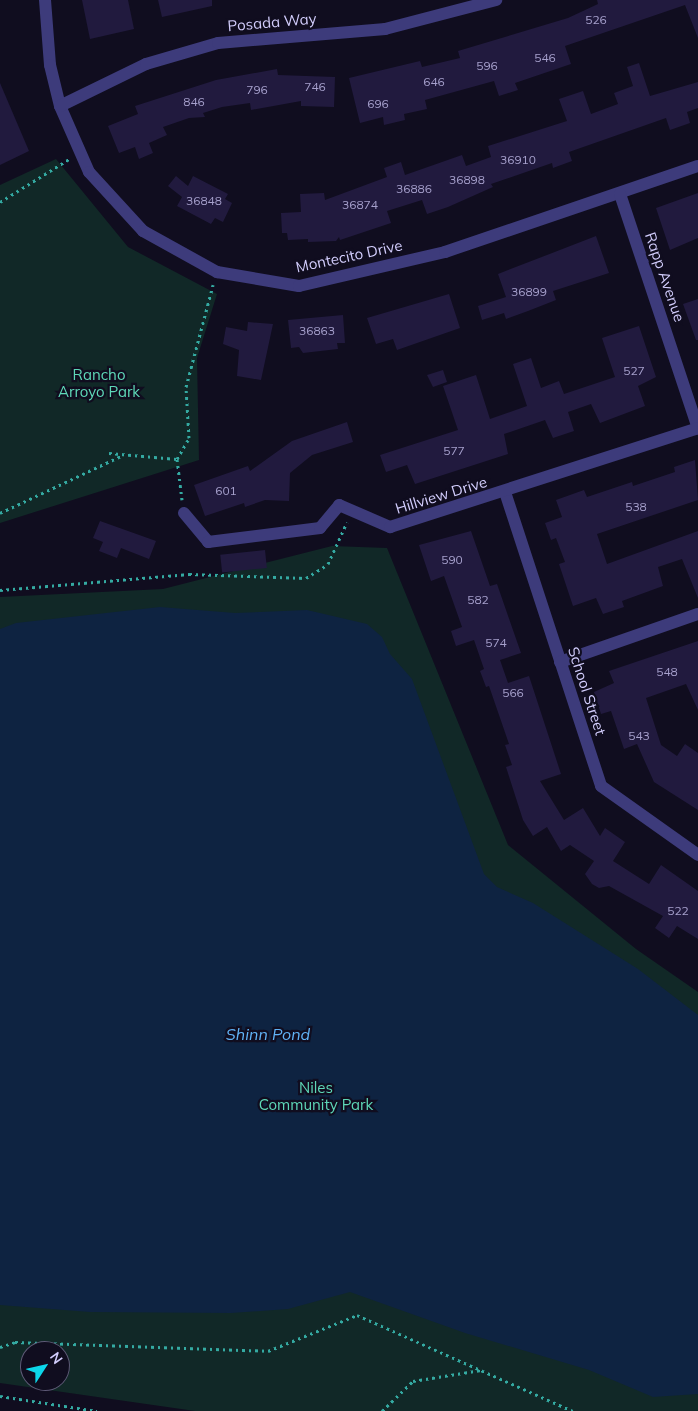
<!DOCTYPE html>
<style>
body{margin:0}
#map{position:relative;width:698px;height:1411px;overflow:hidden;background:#100d1f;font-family:Mulish,sans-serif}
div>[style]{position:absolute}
.green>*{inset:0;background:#112827}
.water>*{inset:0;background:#0e2341}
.building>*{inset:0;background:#211a3e;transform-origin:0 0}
.path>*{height:3px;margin-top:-1.5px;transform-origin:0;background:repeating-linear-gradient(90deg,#34aaa2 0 2.5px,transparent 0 6.5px)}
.street>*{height:12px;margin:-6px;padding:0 6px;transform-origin:6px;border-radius:6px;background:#3d3b7b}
span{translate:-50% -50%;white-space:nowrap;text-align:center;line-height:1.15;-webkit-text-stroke:4.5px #100d1f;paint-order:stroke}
.number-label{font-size:12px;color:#a6a0cc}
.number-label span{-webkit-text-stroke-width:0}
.street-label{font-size:15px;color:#d2cdfc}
.park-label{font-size:15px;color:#5ed8b8}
.water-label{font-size:16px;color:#61b3f7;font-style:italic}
.north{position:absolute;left:20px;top:1341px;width:50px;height:50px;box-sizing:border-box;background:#100d1f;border:1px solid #5e5a77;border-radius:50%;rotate:55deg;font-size:14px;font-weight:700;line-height:20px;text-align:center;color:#d2cdfc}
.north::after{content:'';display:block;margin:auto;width:18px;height:22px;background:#0cd6ea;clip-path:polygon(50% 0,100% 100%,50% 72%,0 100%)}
</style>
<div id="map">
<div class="green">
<i style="clip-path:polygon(56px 159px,128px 247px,217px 294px,197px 358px,199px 460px,0 523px,0 185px)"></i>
<i style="clip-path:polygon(evenodd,332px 546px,387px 548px,508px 845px,636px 949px,698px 992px,698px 1411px,195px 1411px,0 1383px,0 597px,163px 589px,332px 546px,30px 1351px,60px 1351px,60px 1381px,30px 1381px,30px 1351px)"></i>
</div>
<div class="water">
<i style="clip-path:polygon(160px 607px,235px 613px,307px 610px,367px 624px,382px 637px,390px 654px,412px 679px,484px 874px,497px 887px,533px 903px,638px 969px,698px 1015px,698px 1394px,653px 1397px,589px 1370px,465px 1333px,350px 1292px,288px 1309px,231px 1313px,90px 1312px,0 1305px,0 629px,16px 623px)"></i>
</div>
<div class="building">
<i style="clip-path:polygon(82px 0,128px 0,134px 29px,90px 39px)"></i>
<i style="clip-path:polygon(158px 0,212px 0,212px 6px,162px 17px)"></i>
<i style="clip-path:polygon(597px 0,698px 0,698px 38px,685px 5px,565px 46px,571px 64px,515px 83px,518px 90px,499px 96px,494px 81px,425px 100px,427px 109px,404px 114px,405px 120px,384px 125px,383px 117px,360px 123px,349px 78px,420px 61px,422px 67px,460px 58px,458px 51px,568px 18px,598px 4px)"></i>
<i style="clip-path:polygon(639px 63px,650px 96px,698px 82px,698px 108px,687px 112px,690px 123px,670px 130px,666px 118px,569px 152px,572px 161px,553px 168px,552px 163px,491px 184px,493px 187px,448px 207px,427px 214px,422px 200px,387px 211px,391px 223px,340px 240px,339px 237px,336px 241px,308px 242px,308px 239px,288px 240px,287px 233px,282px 233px,281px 213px,301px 212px,300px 194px,324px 193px,325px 200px,387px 177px,384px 168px,401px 162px,405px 175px,462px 155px,466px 166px,491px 157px,488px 146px,567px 121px,559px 99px,583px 91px,591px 114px,618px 104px,614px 93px,633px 86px,627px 67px)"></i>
<i style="clip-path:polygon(277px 69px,278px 75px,335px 77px,334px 107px,301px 106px,301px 101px,251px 110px,250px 103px,222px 107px,203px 113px,205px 117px,189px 118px,163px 127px,167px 135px,149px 143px,153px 153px,139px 159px,135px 147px,119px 153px,108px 126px,138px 114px,135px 106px,216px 80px)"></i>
<i style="clip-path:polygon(0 83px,29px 151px,0 165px)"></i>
<i style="clip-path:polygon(176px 176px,188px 186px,193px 176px,228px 194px,225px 199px,232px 203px,223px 222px,215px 218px,211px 224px,177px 206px,182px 197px,168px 186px)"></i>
<i style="clip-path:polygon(698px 193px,698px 238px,670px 250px,656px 208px)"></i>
<i style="clip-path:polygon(596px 236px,609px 273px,553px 291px,556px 300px,528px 311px,506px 319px,504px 313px,482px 320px,478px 306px,506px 297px,498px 274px)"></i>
<i style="clip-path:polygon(449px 294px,460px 328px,397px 350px,393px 339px,376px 344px,367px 318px)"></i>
<i style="clip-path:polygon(698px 299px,698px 340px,696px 340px,683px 304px)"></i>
<i style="clip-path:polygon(343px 315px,345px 343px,337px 343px,338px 349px,303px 353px,299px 347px,291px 348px,288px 320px)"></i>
<i style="clip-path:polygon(248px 322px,273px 324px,261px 380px,237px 376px,239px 350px,223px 344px,226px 327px,247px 331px)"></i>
<i style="clip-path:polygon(639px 326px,656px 377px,638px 386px,645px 406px,600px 423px,591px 404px,568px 412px,574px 431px,553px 438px,545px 420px,504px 434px,508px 454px,415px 484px,407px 465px,386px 472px,380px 455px,458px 430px,443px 386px,476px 375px,490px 419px,527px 406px,513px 364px,531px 358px,541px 388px,559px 381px,564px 394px,615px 377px,602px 338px)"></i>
<i style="clip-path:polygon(443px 370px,447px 382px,433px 387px,427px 375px)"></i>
<i style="clip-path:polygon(347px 422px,353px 442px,312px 455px,290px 473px,289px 501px,265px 500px,245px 507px,244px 503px,205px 516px,194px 485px,248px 466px,250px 471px,292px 441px)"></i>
<i style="clip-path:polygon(695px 460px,698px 500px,597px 534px,607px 564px,698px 531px,698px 598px,682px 559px,658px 567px,663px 586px,622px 601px,624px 607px,603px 614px,596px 598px,573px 606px,559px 564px,565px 562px,556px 538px,551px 540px,545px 523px,562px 517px,556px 500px,584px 490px,587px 497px,632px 482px,633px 486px,675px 472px,674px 467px)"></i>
<i style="clip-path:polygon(100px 521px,156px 541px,149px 559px,121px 548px,117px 558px,99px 551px,103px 542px,93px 538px)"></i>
<i style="clip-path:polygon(471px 531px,490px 586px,497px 584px,521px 653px,500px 660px,508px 683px,529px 676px,561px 774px,540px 781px,564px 820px,583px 808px,600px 836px,605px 828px,625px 842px,613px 861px,649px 884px,661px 865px,698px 891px,698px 939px,677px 926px,669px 938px,655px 928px,663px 916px,609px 886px,599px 888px,592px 884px,585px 874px,594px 861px,570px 845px,561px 851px,547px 827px,533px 836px,523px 820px,506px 767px,512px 765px,505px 745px,509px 744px,489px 686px,486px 687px,480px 671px,484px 669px,474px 640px,456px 646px,451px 631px,462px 627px,444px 576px,431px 581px,419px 545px)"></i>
<i style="left:265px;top:550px;width:18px;height:45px;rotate:84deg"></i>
<i style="clip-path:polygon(698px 641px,698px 710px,686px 684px,646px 698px,661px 745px,677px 756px,685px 744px,698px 753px,698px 810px,654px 782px,637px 744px,624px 749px,611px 711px,601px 714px,594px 692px,614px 683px,609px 671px)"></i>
</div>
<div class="path">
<i style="left:0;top:202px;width:81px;rotate:-31.9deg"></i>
<i style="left:109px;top:453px;width:68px;rotate:5deg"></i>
<i style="left:177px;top:459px;width:24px;rotate:-60deg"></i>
<i style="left:189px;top:438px;width:51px;rotate:-93.4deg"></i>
<i style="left:186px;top:387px;width:106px;rotate:-75.2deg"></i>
<i style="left:177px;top:459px;width:41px;rotate:83deg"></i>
<i style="left:0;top:513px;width:134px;rotate:-25.2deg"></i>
<i style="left:0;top:590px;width:190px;rotate:-4.8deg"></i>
<i style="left:189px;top:574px;width:117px;rotate:2deg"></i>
<i style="left:306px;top:578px;width:26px;rotate:-32deg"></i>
<i style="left:328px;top:564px;width:46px;rotate:-65.7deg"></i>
<i style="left:0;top:1347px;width:16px;rotate:-18deg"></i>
<i style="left:15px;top:1342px;width:253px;rotate:2deg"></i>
<i style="left:268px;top:1351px;width:96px;rotate:-22deg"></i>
<i style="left:357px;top:1315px;width:236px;rotate:24deg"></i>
<i style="left:0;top:1396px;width:98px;rotate:8.8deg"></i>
<i style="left:382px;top:1411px;width:43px;rotate:-44.1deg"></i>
<i style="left:413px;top:1381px;width:69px;rotate:-9.2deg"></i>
</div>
<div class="street">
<i style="left:45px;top:0;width:65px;rotate:85.6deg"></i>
<i style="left:50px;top:65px;width:42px;rotate:76.3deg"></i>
<i style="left:60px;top:106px;width:72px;rotate:66.3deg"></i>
<i style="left:89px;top:172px;width:80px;rotate:47.5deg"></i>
<i style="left:143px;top:231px;width:85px;rotate:29deg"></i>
<i style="left:217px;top:272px;width:83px;rotate:9.7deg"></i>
<i style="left:299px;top:286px;width:150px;rotate:-13.1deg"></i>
<i style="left:445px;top:252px;width:267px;rotate:-18.8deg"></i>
<i style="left:60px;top:106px;width:96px;rotate:-26deg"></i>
<i style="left:146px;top:64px;width:75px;rotate:-16.3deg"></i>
<i style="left:218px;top:43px;width:168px;rotate:-4.8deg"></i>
<i style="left:385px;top:29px;width:115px;rotate:-14.6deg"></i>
<i style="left:620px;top:194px;width:247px;rotate:71.6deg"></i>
<i style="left:505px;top:492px;width:309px;rotate:71.9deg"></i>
<i style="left:601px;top:786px;width:119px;rotate:35.4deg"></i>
<i style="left:184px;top:513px;width:38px;rotate:50deg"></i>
<i style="left:208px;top:542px;width:113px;rotate:-7.1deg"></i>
<i style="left:320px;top:528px;width:30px;rotate:-50deg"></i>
<i style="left:339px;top:505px;width:56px;rotate:23.3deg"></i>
<i style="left:390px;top:527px;width:324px;rotate:-17.8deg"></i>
<i style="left:560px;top:662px;width:146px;rotate:-19.2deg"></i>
</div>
<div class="number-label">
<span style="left:596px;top:20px">526</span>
<span style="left:545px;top:58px">546</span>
<span style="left:487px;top:66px">596</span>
<span style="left:434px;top:82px">646</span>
<span style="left:315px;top:87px">746</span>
<span style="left:257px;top:90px">796</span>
<span style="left:194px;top:102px">846</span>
<span style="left:378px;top:104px">696</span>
<span style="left:518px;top:160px">36910</span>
<span style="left:467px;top:180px">36898</span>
<span style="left:414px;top:189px">36886</span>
<span style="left:204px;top:201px">36848</span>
<span style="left:360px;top:205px">36874</span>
<span style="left:529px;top:292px">36899</span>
<span style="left:317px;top:331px">36863</span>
<span style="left:634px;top:371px">527</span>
<span style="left:454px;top:451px">577</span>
<span style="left:226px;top:491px">601</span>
<span style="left:636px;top:507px">538</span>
<span style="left:452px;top:560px">590</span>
<span style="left:478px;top:600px">582</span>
<span style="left:496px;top:643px">574</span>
<span style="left:667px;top:672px">548</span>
<span style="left:513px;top:693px">566</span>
<span style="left:639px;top:736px">543</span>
<span style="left:678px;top:911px">522</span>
</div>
<div class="street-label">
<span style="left:272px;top:22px;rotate:-5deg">Posada Way</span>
<span style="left:349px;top:256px;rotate:-12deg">Montecito Drive</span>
<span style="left:665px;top:277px;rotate:71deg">Rapp Avenue</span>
<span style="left:441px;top:495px;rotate:-17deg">Hillview Drive</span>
<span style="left:587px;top:691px;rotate:72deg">School Street</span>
</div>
<div class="park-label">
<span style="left:99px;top:383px">Rancho<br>Arroyo Park</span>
<span style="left:316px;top:1096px">Niles<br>Community Park</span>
</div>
<div class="water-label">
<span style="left:268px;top:1034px">Shinn Pond</span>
</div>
<div class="north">N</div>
</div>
